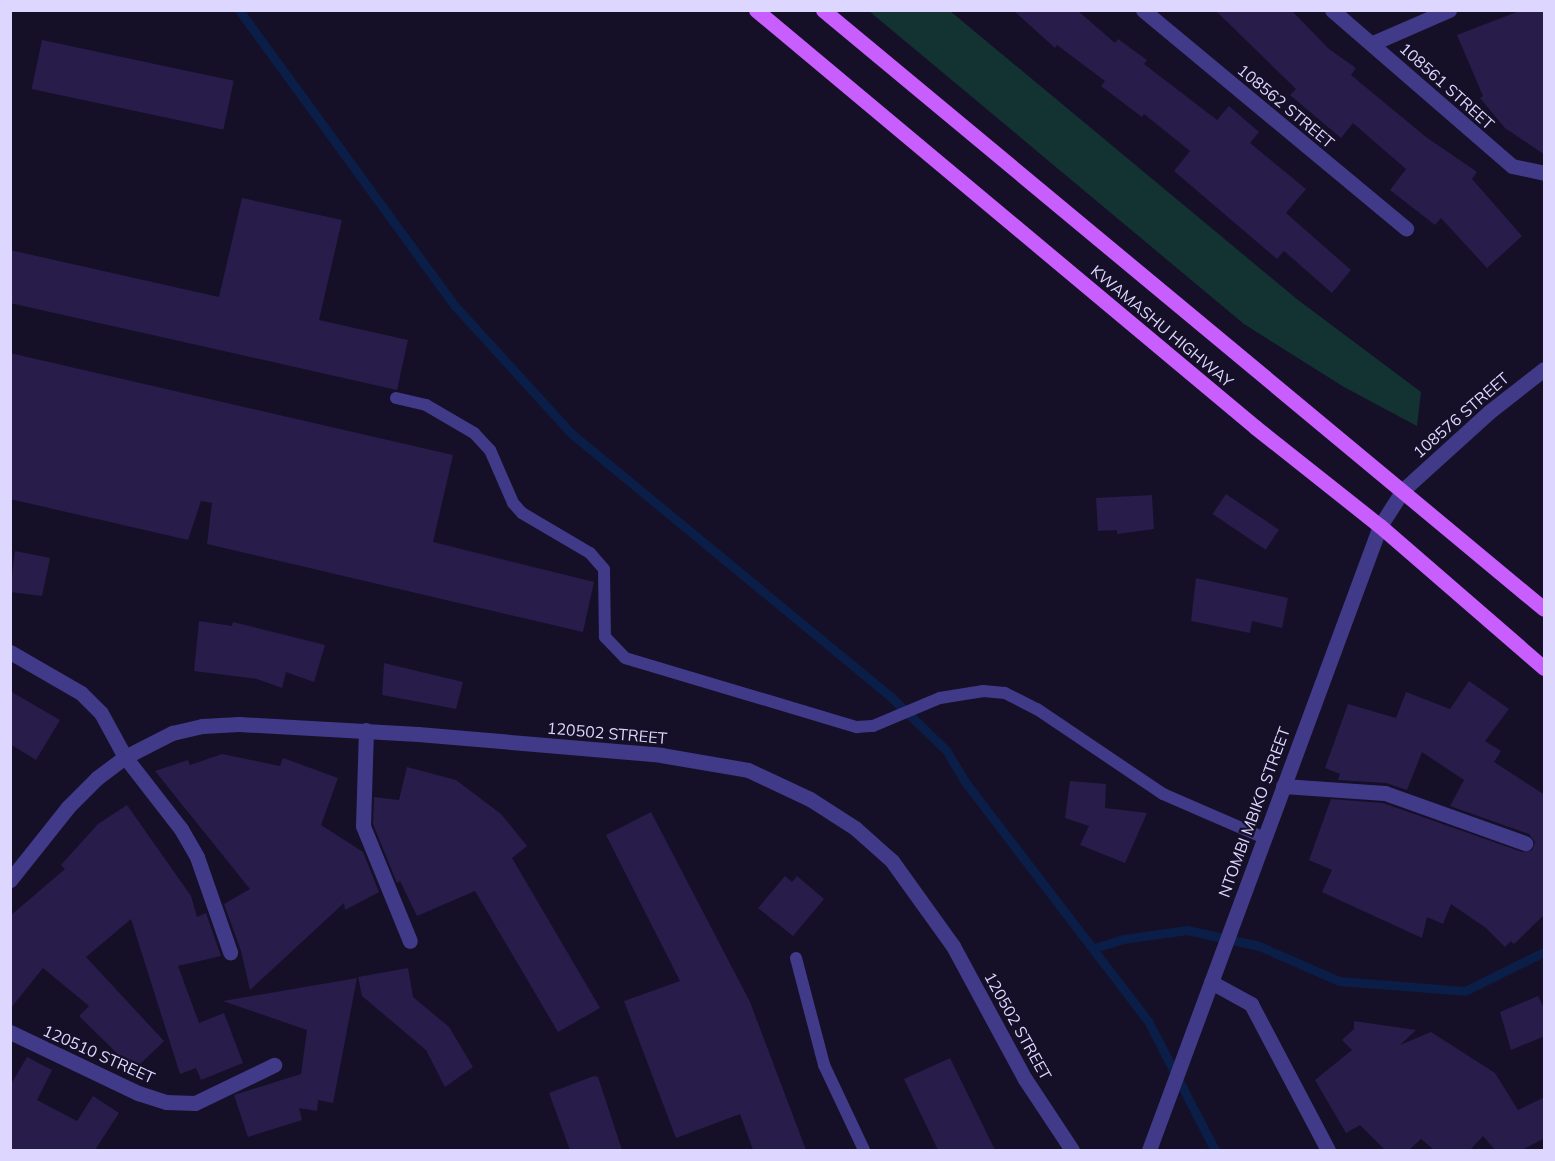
<!DOCTYPE html>
<style>
body{margin:0}
#map{position:relative;width:1555px;height:1161px;overflow:hidden;background:#151028;font-family:Mulish,sans-serif}
div>[style]{position:absolute}
.green>*{inset:0;background:#133232}
.stream>*{height:9px;margin:-4.5px;padding:0 4.5px;transform-origin:4.5px;border-radius:4.5px;background:#0a1e47}
.building>*{inset:0;background:#271c4a;transform-origin:0 0}
.lane>*{height:12px;margin:-6px;padding:0 6px;transform-origin:6px;border-radius:6px;background:#403a88}
.street>*{height:15px;margin:-7.5px;padding:0 7.5px;transform-origin:7.5px;border-radius:7.5px;background:#403a88}
.primary>*{height:15px;margin:-7.5px;padding:0 7.5px;transform-origin:7.5px;border-radius:7.5px;background:#c95eff}
span{translate:-50% -50%;white-space:nowrap;text-align:center;line-height:1.15;-webkit-text-stroke:4.5px #151028;paint-order:stroke}
.street-label{font-size:16px;color:#ddd7ff}
.frame{position:absolute;inset:0;border:12px solid #ddd7ff;pointer-events:none}
</style>
<div id="map">
<div class="green">
<i style="clip-path:polygon(869px 11px,950px 11px,1298px 300px,1421px 392px,1417px 426px,1344px 387px,1244px 324px)"></i>
</div>
<div class="stream">
<i style="left:239px;top:10px;width:366px;rotate:53.9deg"></i>
<i style="left:455px;top:306px;width:173px;rotate:47.6deg"></i>
<i style="left:572px;top:434px;width:412px;rotate:39.5deg"></i>
<i style="left:890px;top:696px;width:78px;rotate:44deg"></i>
<i style="left:946px;top:750px;width:39px;rotate:59deg"></i>
<i style="left:966px;top:783px;width:300px;rotate:52.6deg"></i>
<i style="left:1148px;top:1021px;width:145px;rotate:62.6deg"></i>
<i style="left:1094px;top:948px;width:30px;rotate:-17deg"></i>
<i style="left:1123px;top:939px;width:65px;rotate:-8deg"></i>
<i style="left:1187px;top:930px;width:74px;rotate:12.5deg"></i>
<i style="left:1259px;top:946px;width:87px;rotate:23.6deg"></i>
<i style="left:1339px;top:981px;width:126px;rotate:4.5deg"></i>
<i style="left:1465px;top:991px;width:88px;rotate:-26.3deg"></i>
</div>
<div class="building">
<i style="clip-path:polygon(1013px 10px,1077px 10px,1115px 43px,1118px 39px,1147px 60px,1144px 64px,1217px 120px,1229px 106px,1259px 132px,1250px 143px,1306px 189px,1286px 213px,1351px 270px,1332px 293px,1284px 251px,1277px 259px,1174px 171px,1190px 151px,1144px 114px,1142px 117px,1101px 86px,1105px 81px,1057px 45px,1055px 48px)"></i>
<i style="clip-path:polygon(1215px 10px,1291px 10px,1329px 49px,1356px 68px,1351px 75px,1426px 137px,1477px 172px,1472px 179px,1522px 236px,1487px 268px,1441px 218px,1435px 225px,1390px 190px,1406px 169px,1353px 123px,1341px 138px,1290px 95px,1296px 89px)"></i>
<i style="clip-path:polygon(1522px 10px,1545px 10px,1545px 155px,1505px 128px,1480px 98px,1483px 96px,1457px 35px)"></i>
<i style="left:42px;top:40px;width:196px;height:50px;rotate:12deg"></i>
<i style="clip-path:polygon(242px 198px,342px 220px,319px 320px,408px 340px,397px 390px,10px 303px,10px 250px,219px 297px)"></i>
<i style="clip-path:polygon(10px 353px,453px 455px,433px 542px,594px 582px,583px 632px,207px 544px,212px 503px,201px 501px,188px 540px,10px 499px)"></i>
<i style="left:1226px;top:494px;width:64px;height:24px;rotate:34deg"></i>
<i style="clip-path:polygon(1152px 495px,1154px 529px,1117px 534px,1117px 530px,1098px 531px,1096px 498px)"></i>
<i style="clip-path:polygon(15px 551px,50px 558px,42px 596px,10px 592px)"></i>
<i style="clip-path:polygon(1196px 578px,1288px 598px,1282px 628px,1252px 621px,1250px 633px,1191px 621px)"></i>
<i style="clip-path:polygon(199px 621px,232px 626px,233px 622px,325px 645px,314px 682px,286px 672px,282px 688px,257px 679px,194px 671px)"></i>
<i style="clip-path:polygon(384px 663px,463px 682px,456px 709px,382px 695px)"></i>
<i style="clip-path:polygon(1469px 681px,1509px 709px,1485px 741px,1501px 751px,1494px 762px,1545px 795px,1545px 914px,1514px 944px,1511px 941px,1505px 947px,1486px 928px,1451px 904px,1443px 924px,1427px 917px,1422px 938px,1322px 892px,1332px 870px,1309px 860px,1331px 799px,1383px 803px,1522px 852px,1532px 850px,1535px 842px,1529px 834px,1450px 806px,1464px 780px,1422px 752px,1407px 790px,1386px 783px,1338px 780px,1340px 774px,1325px 768px,1348px 704px,1396px 718px,1406px 692px,1450px 709px)"></i>
<i style="clip-path:polygon(10px 691px,60px 720px,36px 760px,10px 744px)"></i>
<i style="clip-path:polygon(222px 754px,280px 766px,283px 758px,338px 778px,321px 825px,363px 852px,379px 892px,345px 910px,344px 903px,250px 990px,241px 951px,224px 904px,250px 889px,155px 771px,188px 760px,190px 765px)"></i>
<i style="clip-path:polygon(407px 767px,456px 780px,501px 814px,527px 846px,512px 858px,600px 1008px,558px 1032px,475px 891px,417px 916px,400px 881px,397px 883px,373px 824px,374px 797px,399px 800px)"></i>
<i style="clip-path:polygon(1070px 781px,1106px 784px,1105px 808px,1147px 813px,1125px 863px,1080px 845px,1089px 826px,1065px 818px)"></i>
<i style="clip-path:polygon(127px 805px,191px 896px,197px 917px,206px 913px,221px 956px,178px 966px,199px 1023px,224px 1013px,243px 1063px,201px 1080px,196px 1068px,180px 1074px,131px 919px,86px 957px,164px 1041px,134px 1070px,79px 1016px,89px 1006px,43px 968px,10px 1009px,10px 916px,65px 869px,61px 865px,98px 824px)"></i>
<i style="clip-path:polygon(651px 812px,750px 1002px,806px 1150px,753px 1150px,740px 1114px,676px 1138px,624px 1001px,680px 981px,606px 835px)"></i>
<i style="clip-path:polygon(785px 876px,792px 882px,797px 876px,824px 899px,793px 936px,758px 908px)"></i>
<i style="clip-path:polygon(408px 968px,413px 997px,449px 1027px,473px 1067px,445px 1087px,426px 1050px,362px 996px,358px 977px)"></i>
<i style="clip-path:polygon(357px 978px,333px 1103px,318px 1100px,317px 1111px,299px 1108px,302px 1120px,248px 1137px,234px 1095px,301px 1074px,307px 1030px,223px 1001px)"></i>
<i style="clip-path:polygon(1538px 996px,1545px 1010px,1545px 1036px,1511px 1050px,1500px 1012px)"></i>
<i style="clip-path:polygon(1354px 1021px,1416px 1030px,1400px 1045px,1431px 1032px,1495px 1073px,1518px 1110px,1545px 1097px,1545px 1138px,1522px 1150px,1495px 1150px,1483px 1136px,1470px 1150px,1434px 1150px,1421px 1139px,1409px 1150px,1385px 1150px,1360px 1125px,1346px 1133px,1315px 1080px,1352px 1050px,1342px 1040px,1354px 1029px)"></i>
<i style="clip-path:polygon(27px 1057px,52px 1070px,37px 1100px,77px 1121px,93px 1096px,119px 1113px,95px 1150px,10px 1150px,10px 1086px)"></i>
<i style="clip-path:polygon(950px 1058px,995px 1150px,938px 1150px,904px 1079px)"></i>
<i style="clip-path:polygon(594px 1076px,598px 1077px,622px 1150px,570px 1150px,549px 1093px)"></i>
</div>
<div class="lane">
<i style="left:396px;top:398px;width:31px;rotate:13deg"></i>
<i style="left:426px;top:405px;width:56px;rotate:30.3deg"></i>
<i style="left:474px;top:433px;width:23px;rotate:47deg"></i>
<i style="left:490px;top:450px;width:58px;rotate:66.5deg"></i>
<i style="left:513px;top:503px;width:13px;rotate:48deg"></i>
<i style="left:522px;top:513px;width:79px;rotate:30.5deg"></i>
<i style="left:590px;top:553px;width:21px;rotate:49deg"></i>
<i style="left:604px;top:569px;width:68px;rotate:89.2deg"></i>
<i style="left:605px;top:637px;width:29px;rotate:46deg"></i>
<i style="left:625px;top:658px;width:242px;rotate:16.6deg"></i>
<i style="left:857px;top:727px;width:16px;rotate:-4deg"></i>
<i style="left:873px;top:726px;width:73px;rotate:-22.7deg"></i>
<i style="left:940px;top:698px;width:44px;rotate:-9.2deg"></i>
<i style="left:983px;top:691px;width:22px;rotate:5deg"></i>
<i style="left:1005px;top:693px;width:36px;rotate:27deg"></i>
<i style="left:1037px;top:709px;width:152px;rotate:34deg"></i>
<i style="left:1163px;top:794px;width:110px;rotate:23.5deg"></i>
<i style="left:796px;top:958px;width:111px;rotate:75.3deg"></i>
<i style="left:824px;top:1065px;width:94px;rotate:64.8deg"></i>
</div>
<div class="street">
<i style="left:1143px;top:10px;width:342px;rotate:39.7deg"></i>
<i style="left:1332px;top:10px;width:238px;rotate:40.9deg"></i>
<i style="left:1512px;top:166px;width:33px;rotate:12deg"></i>
<i style="left:1373px;top:43px;width:83px;rotate:-23.5deg"></i>
<i style="left:10px;top:652px;width:82px;rotate:30deg"></i>
<i style="left:81px;top:693px;width:28px;rotate:45deg"></i>
<i style="left:101px;top:713px;width:50px;rotate:61.4deg"></i>
<i style="left:125px;top:757px;width:91px;rotate:52.1deg"></i>
<i style="left:181px;top:829px;width:32px;rotate:60deg"></i>
<i style="left:197px;top:857px;width:101px;rotate:70.8deg"></i>
<i style="left:366px;top:730px;width:96px;rotate:91.8deg"></i>
<i style="left:363px;top:826px;width:124px;rotate:67.8deg"></i>
<i style="left:1283px;top:786px;width:102px;rotate:3.9deg"></i>
<i style="left:1385px;top:793px;width:149px;rotate:19.7deg"></i>
<i style="left:10px;top:880px;width:93px;rotate:-51.5deg"></i>
<i style="left:68px;top:807px;width:41px;rotate:-45deg"></i>
<i style="left:97px;top:778px;width:35px;rotate:-37deg"></i>
<i style="left:125px;top:757px;width:53px;rotate:-27.1deg"></i>
<i style="left:172px;top:733px;width:31px;rotate:-13deg"></i>
<i style="left:202px;top:726px;width:37px;rotate:-3deg"></i>
<i style="left:239px;top:724px;width:179px;rotate:3.2deg"></i>
<i style="left:418px;top:734px;width:244px;rotate:4.9deg"></i>
<i style="left:661px;top:755px;width:88px;rotate:9.8deg"></i>
<i style="left:748px;top:770px;width:68px;rotate:25.1deg"></i>
<i style="left:810px;top:799px;width:54px;rotate:32.8deg"></i>
<i style="left:855px;top:828px;width:50px;rotate:41.7deg"></i>
<i style="left:892px;top:861px;width:105px;rotate:54.3deg"></i>
<i style="left:953px;top:946px;width:151px;rotate:61.6deg"></i>
<i style="left:1025px;top:1079px;width:85px;rotate:56.5deg"></i>
<i style="left:1211px;top:982px;width:46px;rotate:28.8deg"></i>
<i style="left:1251px;top:1004px;width:165px;rotate:62.2deg"></i>
<i style="left:10px;top:1032px;width:142px;rotate:25.5deg"></i>
<i style="left:138px;top:1093px;width:29px;rotate:18deg"></i>
<i style="left:166px;top:1102px;width:29px;rotate:2deg"></i>
<i style="left:195px;top:1103px;width:88px;rotate:-25.7deg"></i>
<i style="left:1149px;top:1150px;width:665px;rotate:-69.69deg"></i>
<i style="left:1380px;top:526px;width:43px;rotate:-57.4deg"></i>
<i style="left:1403px;top:490px;width:116px;rotate:-42.2deg"></i>
<i style="left:1489px;top:412px;width:70px;rotate:-38deg"></i>
</div>
<div class="primary">
<i style="left:756px;top:10px;width:650px;rotate:39.88deg"></i>
<i style="left:1255px;top:427px;width:159px;rotate:38.4deg"></i>
<i style="left:1380px;top:526px;width:217px;rotate:40.9deg"></i>
<i style="left:823px;top:10px;width:937px;rotate:39.72deg"></i>
</div>
<div class="street-label">
<span style="left:1447px;top:86px;rotate:42deg">108561 STREET</span>
<span style="left:1286px;top:106px;rotate:40deg">108562 STREET</span>
<span style="left:1162px;top:326px;rotate:40deg">KWAMASHU HIGHWAY</span>
<span style="left:1461px;top:415px;rotate:-41deg">108576 STREET</span>
<span style="left:607px;top:733px;rotate:5deg">120502 STREET</span>
<span style="left:1254px;top:812px;rotate:-70deg">NTOMBI MBIKO STREET</span>
<span style="left:1018px;top:1026px;rotate:61deg">120502 STREET</span>
<span style="left:99px;top:1054px;rotate:24deg">120510 STREET</span>
</div>
<div class="frame"></div>
</div>
